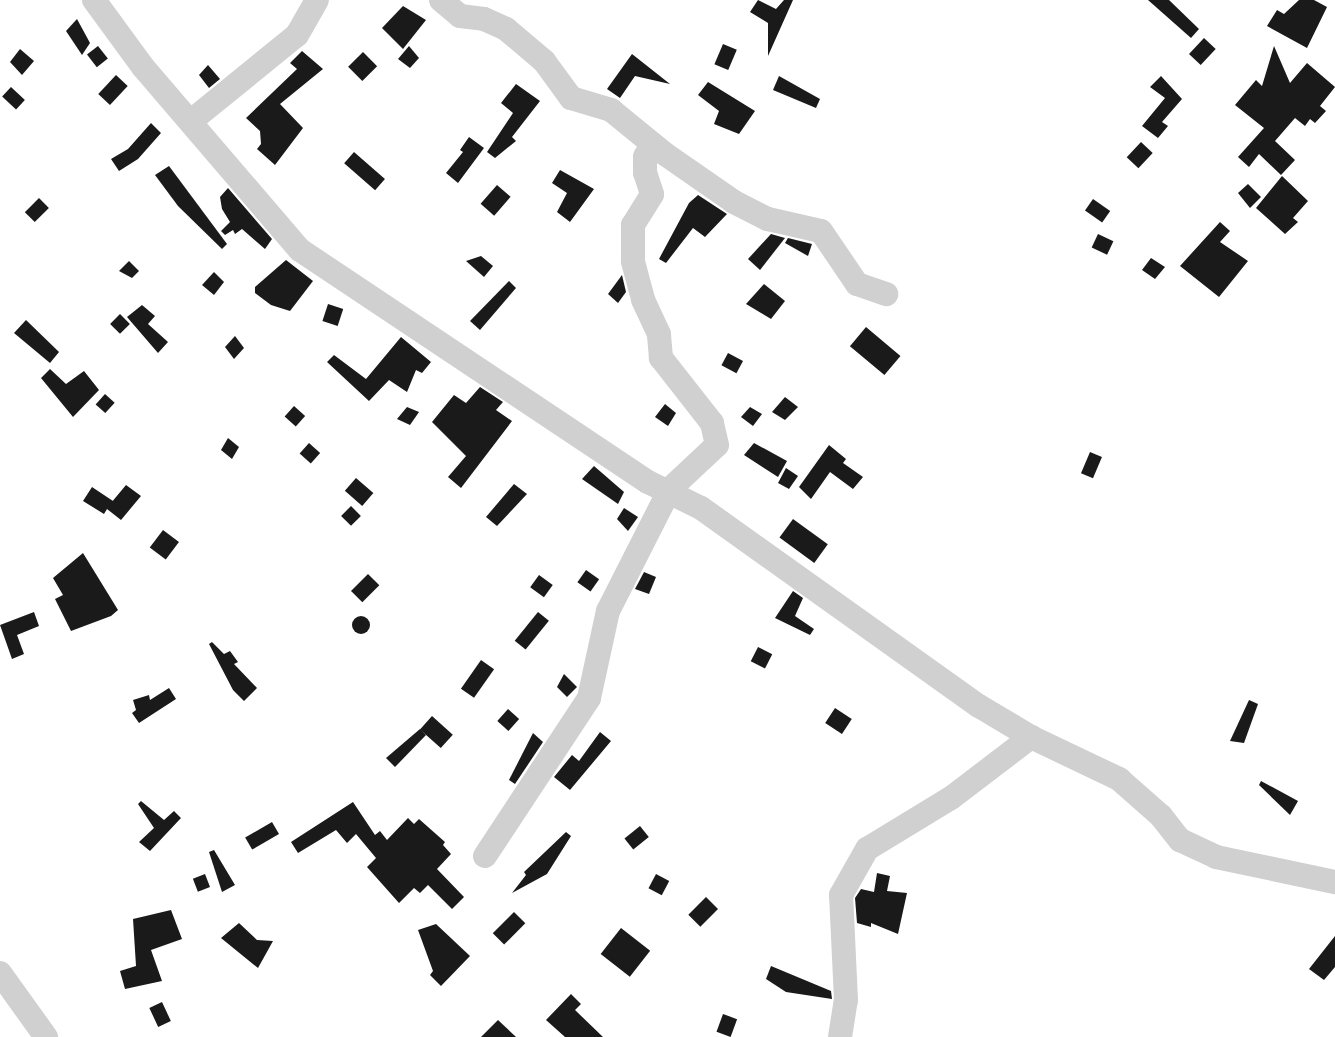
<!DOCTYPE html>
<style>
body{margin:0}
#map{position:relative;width:1335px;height:1037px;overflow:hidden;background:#fff;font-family:Cabin,sans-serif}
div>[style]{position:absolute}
.building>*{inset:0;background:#1a1a1a;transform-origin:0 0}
.round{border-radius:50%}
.minor>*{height:24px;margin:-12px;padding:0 12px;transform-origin:12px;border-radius:12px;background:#d0d0d0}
span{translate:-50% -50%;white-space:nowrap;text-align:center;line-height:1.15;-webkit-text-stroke:6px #fff;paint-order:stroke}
</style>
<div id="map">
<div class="building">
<i style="clip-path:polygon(758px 0,776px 9px,784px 0,793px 0,768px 56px,768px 23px,750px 12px)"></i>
<i style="clip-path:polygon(1148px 0,1169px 0,1199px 29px,1191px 38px)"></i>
<i style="clip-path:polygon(1299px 0,1314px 0,1327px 7px,1307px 48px,1267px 26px,1277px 10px,1284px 14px)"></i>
<i style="clip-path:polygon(403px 6px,426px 20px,403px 49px,382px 28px)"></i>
<i style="clip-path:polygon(77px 19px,90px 43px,82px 55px,66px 31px)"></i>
<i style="left:1204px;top:38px;width:16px;height:22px;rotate:43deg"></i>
<i style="left:723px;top:44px;width:15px;height:22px;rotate:23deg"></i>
<i style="left:98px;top:46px;width:16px;height:14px;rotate:52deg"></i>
<i style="clip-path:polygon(409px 46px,419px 58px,410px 68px,398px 59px)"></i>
<i style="clip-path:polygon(1274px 46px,1290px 83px,1307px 63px,1335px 87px,1320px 106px,1326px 111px,1315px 123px,1310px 119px,1305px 126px,1295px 118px,1275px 141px,1295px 160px,1281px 175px,1259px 154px,1249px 167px,1238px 157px,1264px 128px,1235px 105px,1256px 80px,1262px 86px)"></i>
<i style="clip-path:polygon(20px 49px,34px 61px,22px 75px,10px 62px)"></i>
<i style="clip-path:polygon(302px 51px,323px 69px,280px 104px,303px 128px,275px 165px,257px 149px,261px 144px,260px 131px,246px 118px,297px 69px,290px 63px)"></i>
<i style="left:363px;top:52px;width:20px;height:21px;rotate:45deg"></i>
<i style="clip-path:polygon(632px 54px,670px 84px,635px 76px,620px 98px,607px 89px)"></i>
<i style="clip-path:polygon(208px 65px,220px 79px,209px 88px,199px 75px)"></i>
<i style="left:116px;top:75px;width:16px;height:26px;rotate:43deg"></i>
<i style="clip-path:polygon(779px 76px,820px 99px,816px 108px,773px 90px)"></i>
<i style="clip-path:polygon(1161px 76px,1182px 99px,1162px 122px,1168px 126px,1158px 138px,1142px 126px,1165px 98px,1150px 87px)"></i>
<i style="clip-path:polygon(708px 82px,755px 111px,739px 134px,714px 124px,719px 111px,698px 95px)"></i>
<i style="clip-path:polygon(516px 84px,540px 101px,512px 137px,516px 141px,495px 158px,487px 152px,513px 113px,501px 103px)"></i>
<i style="left:11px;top:87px;width:19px;height:13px;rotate:43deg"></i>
<i style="clip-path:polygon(151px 123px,161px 133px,138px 159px,119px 171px,111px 159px,128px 149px)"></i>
<i style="clip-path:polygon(469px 137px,484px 148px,458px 183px,446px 173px,463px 152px,460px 150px)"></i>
<i style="left:1141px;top:142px;width:16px;height:21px;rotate:43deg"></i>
<i style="left:354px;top:152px;width:41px;height:15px;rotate:41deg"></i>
<i style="clip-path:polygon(169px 166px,227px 244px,222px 249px,178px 206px,155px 175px)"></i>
<i style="clip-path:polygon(560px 170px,594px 189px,570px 222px,557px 212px,567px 193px,552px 183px)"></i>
<i style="clip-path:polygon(1282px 176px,1308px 201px,1293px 218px,1298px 222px,1285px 234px,1256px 208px)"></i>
<i style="clip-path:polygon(1248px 184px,1261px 197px,1250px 208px,1238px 193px)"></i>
<i style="left:497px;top:185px;width:18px;height:25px;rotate:41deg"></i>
<i style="clip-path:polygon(228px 188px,272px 239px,265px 249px,242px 229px,235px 234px,233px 230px,225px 235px,221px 231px,230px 222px,222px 209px,220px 197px)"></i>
<i style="clip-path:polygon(698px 195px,727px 214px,705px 237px,693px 228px,666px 263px,659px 259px,689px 203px)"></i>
<i style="left:39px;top:198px;width:14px;height:20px;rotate:45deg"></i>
<i style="left:1093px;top:199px;width:21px;height:14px;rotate:35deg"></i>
<i style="clip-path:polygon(1220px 222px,1230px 231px,1220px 242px,1248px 261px,1219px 297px,1180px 266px)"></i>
<i style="clip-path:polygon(771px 234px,785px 238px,760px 270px,748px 259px)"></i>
<i style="left:1098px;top:234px;width:17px;height:15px;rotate:25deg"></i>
<i style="clip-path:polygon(788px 238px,812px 244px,808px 256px,785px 243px)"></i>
<i style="clip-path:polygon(481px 256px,493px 266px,484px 277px,466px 261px)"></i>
<i style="clip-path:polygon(1151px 258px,1165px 267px,1155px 279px,1142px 270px)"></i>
<i style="clip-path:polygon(286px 260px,313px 281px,290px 311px,271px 305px,255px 293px,255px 287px)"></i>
<i style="clip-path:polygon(129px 261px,139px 271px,132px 278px,119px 271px)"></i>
<i style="clip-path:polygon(214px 272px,224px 282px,214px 295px,202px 285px)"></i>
<i style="clip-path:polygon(622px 275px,626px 292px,618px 303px,608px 294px)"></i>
<i style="clip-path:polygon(509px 281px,516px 288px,480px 330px,470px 321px)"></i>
<i style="clip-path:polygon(764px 284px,785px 301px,771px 319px,746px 304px)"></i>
<i style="left:328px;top:304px;width:16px;height:18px;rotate:18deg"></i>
<i style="clip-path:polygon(142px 305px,155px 316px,148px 324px,168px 342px,158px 353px,127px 317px)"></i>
<i style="left:120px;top:314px;width:14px;height:14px;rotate:45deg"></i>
<i style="clip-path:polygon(26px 320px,59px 352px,50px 363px,14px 333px)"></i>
<i style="left:866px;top:327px;width:45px;height:25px;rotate:40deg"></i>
<i style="clip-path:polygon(235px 336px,244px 348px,234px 359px,225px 347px)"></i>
<i style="clip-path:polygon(401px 337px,431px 362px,422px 373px,416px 370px,407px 392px,389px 380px,369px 401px,327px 362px,334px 355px,366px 379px)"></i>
<i style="left:728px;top:353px;width:17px;height:14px;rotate:28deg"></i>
<i style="clip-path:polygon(50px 369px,66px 384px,84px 371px,99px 390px,73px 417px,41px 378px)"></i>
<i style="clip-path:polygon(480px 387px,503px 402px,496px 410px,512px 421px,461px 488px,448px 477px,466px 456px,432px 422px,454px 395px,466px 403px)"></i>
<i style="left:105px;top:394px;width:13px;height:14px;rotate:42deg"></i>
<i style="clip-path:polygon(785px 397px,798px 407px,785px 420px,772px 412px)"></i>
<i style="clip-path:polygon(665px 404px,676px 413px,668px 426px,655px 417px)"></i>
<i style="left:294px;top:406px;width:15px;height:14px;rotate:42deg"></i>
<i style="clip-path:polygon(407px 407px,419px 412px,410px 425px,397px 419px)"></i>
<i style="clip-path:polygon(750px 407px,762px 414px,753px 426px,741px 417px)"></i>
<i style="clip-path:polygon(228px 438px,239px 447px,232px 459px,221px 450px)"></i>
<i style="left:309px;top:443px;width:15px;height:14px;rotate:42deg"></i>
<i style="clip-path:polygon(754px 443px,787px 461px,778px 477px,744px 455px)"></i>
<i style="clip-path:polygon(829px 445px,846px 459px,843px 463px,863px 477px,853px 489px,830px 472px,811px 499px,799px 487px)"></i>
<i style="left:1090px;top:452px;width:13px;height:23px;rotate:23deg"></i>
<i style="clip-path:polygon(594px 466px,624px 492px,618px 504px,582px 479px)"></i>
<i style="clip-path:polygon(786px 468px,798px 476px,789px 489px,778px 483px)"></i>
<i style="left:356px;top:478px;width:23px;height:17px;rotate:41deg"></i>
<i style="clip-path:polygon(514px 484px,527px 494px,497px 526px,486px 517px)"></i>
<i style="clip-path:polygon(126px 485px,141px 496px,121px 520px,107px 509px,104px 514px,83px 501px,92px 487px,113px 501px,111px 503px)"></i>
<i style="left:351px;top:506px;width:14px;height:14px;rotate:45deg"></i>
<i style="clip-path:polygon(624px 508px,638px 517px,628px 531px,617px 519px)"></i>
<i style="left:793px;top:519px;width:43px;height:23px;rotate:36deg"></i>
<i style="left:163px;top:530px;width:20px;height:22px;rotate:37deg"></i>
<i style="clip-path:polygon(83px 553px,118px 610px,111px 616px,71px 631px,55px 599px,63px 595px,53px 578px)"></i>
<i style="left:586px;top:570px;width:16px;height:15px;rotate:35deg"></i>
<i style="clip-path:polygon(644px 572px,656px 577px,649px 594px,635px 589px)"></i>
<i style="left:368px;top:574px;width:16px;height:24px;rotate:45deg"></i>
<i style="left:539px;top:575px;width:17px;height:15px;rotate:36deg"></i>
<i style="clip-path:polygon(793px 591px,803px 598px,795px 616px,814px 629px,810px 635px,775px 618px)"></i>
<i style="clip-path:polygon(34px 612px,39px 626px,17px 635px,24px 654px,12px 659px,0 625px)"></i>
<i style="left:538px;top:612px;width:14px;height:37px;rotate:39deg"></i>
<i class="round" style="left:352px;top:616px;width:18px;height:18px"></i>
<i style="clip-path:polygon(212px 642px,224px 654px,230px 651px,238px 662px,234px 664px,257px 688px,244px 701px,233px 690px,209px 644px)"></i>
<i style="left:758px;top:647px;width:16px;height:16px;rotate:27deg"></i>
<i style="left:481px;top:660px;width:16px;height:35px;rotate:35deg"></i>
<i style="clip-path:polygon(564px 674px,577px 687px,567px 697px,557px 687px)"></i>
<i style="clip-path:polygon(169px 688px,176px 699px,139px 723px,132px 713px,136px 710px,133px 700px,149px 695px,150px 700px)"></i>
<i style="clip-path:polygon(1249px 700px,1258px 704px,1244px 743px,1230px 741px)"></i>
<i style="left:835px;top:708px;width:20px;height:18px;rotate:33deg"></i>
<i style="left:508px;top:709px;width:15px;height:16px;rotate:42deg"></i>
<i style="left:432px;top:716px;width:28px;height:18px;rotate:42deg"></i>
<i style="clip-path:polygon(420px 729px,426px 735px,395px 767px,386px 758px)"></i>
<i style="clip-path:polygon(600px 732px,611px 741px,570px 790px,554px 777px,572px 755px,579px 761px)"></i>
<i style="clip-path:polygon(533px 733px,543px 742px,515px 784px,509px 780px)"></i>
<i style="clip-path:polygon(1261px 781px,1298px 801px,1290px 815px,1259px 785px)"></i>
<i style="clip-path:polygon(141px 801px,164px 820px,174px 811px,181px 818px,150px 851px,139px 842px,154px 828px,138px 804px)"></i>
<i style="clip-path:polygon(353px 802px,375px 835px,380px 831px,387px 840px,408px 818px,414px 824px,419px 819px,445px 842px,443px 845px,451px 854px,437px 869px,464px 897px,452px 909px,428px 885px,420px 893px,414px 888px,399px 903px,367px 867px,376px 858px,356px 834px,347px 843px,336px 830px,298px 853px,291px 842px)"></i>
<i style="left:272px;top:822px;width:14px;height:31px;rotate:60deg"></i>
<i style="left:640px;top:826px;width:14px;height:20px;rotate:51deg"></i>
<i style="clip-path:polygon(566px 832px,571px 836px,547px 874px,512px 893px,526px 875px,524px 872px)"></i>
<i style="clip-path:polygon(214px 850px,235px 885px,222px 892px,209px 852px)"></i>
<i style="clip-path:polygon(877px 873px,890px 876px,887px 891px,907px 893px,898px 934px,871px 923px,871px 927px,857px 923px,855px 898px,861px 889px,874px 892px)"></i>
<i style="left:205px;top:874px;width:14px;height:13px;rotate:69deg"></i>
<i style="left:656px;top:874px;width:15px;height:16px;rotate:28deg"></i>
<i style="left:706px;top:897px;width:17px;height:25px;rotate:45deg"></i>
<i style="clip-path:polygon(171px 910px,182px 939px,151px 950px,162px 981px,125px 989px,120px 971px,136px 966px,133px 919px)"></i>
<i style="left:514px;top:912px;width:16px;height:30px;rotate:45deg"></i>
<i style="clip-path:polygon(239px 923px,257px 940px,273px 941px,258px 968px,221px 938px)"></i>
<i style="clip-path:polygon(436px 924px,470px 956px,441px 986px,430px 975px,433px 971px,418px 930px)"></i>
<i style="left:621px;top:928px;width:37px;height:33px;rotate:38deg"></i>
<i style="clip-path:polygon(1335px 936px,1335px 967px,1324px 980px,1309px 969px)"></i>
<i style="clip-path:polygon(771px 966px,831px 991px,832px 999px,786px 992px,766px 979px)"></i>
<i style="clip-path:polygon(571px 994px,581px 1004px,575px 1010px,603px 1037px,565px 1037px,546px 1020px)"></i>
<i style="left:162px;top:1002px;width:21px;height:14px;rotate:65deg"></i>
<i style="left:723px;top:1014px;width:15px;height:19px;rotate:20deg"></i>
<i style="clip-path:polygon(498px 1020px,516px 1037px,481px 1037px)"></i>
</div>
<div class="minor">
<i style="left:94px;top:0;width:83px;rotate:53.8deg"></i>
<i style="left:143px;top:67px;width:241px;rotate:49.4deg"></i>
<i style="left:300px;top:250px;width:418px;rotate:33.7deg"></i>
<i style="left:648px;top:482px;width:59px;rotate:26.1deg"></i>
<i style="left:701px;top:508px;width:341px;rotate:35.5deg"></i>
<i style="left:979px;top:706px;width:61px;rotate:30.8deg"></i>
<i style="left:1031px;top:737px;width:98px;rotate:25.5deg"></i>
<i style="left:1119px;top:779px;width:56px;rotate:41.4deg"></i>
<i style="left:1161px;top:816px;width:31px;rotate:52deg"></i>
<i style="left:1180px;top:840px;width:40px;rotate:25deg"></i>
<i style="left:1216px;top:857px;width:122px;rotate:11.9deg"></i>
<i style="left:441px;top:0;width:25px;rotate:40deg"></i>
<i style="left:460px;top:16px;width:24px;rotate:7deg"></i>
<i style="left:484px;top:19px;width:24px;rotate:24deg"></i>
<i style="left:506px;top:29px;width:50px;rotate:40.1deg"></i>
<i style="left:544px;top:61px;width:46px;rotate:53.9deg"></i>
<i style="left:571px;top:98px;width:42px;rotate:16.7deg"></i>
<i style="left:611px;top:110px;width:70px;rotate:39.2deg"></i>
<i style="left:665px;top:154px;width:84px;rotate:34.8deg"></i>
<i style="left:734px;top:202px;width:38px;rotate:27deg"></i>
<i style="left:768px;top:219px;width:54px;rotate:12.8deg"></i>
<i style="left:821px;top:231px;width:64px;rotate:55.8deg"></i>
<i style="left:857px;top:284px;width:31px;rotate:19deg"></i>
<i style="left:191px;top:121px;width:136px;rotate:-39.1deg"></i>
<i style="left:297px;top:35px;width:40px;rotate:-60.3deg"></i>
<i style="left:485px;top:856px;width:189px;rotate:-56.6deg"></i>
<i style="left:589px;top:698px;width:89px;rotate:-77.7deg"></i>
<i style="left:608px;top:611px;width:137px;rotate:-63.1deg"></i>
<i style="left:670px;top:489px;width:64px;rotate:-43.1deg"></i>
<i style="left:717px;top:445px;width:23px;rotate:-103deg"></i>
<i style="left:712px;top:423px;width:83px;rotate:-128.1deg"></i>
<i style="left:661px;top:358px;width:24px;rotate:-95deg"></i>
<i style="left:659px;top:334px;width:38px;rotate:-115deg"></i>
<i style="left:643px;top:299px;width:39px;rotate:-105deg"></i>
<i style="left:633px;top:261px;width:36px;rotate:-90deg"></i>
<i style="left:633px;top:225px;width:36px;rotate:-58deg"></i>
<i style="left:652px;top:194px;width:22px;rotate:-108deg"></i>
<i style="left:645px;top:173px;width:16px;rotate:-90deg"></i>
<i style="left:645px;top:157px;width:15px;rotate:-62deg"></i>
<i style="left:0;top:973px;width:79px;rotate:54.3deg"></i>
<i style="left:840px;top:1037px;width:37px;rotate:-81deg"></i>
<i style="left:846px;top:1000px;width:105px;rotate:-92.7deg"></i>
<i style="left:841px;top:895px;width:53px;rotate:-60.5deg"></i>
<i style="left:867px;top:849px;width:98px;rotate:-31.3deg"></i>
<i style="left:951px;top:798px;width:101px;rotate:-37.3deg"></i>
</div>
</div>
